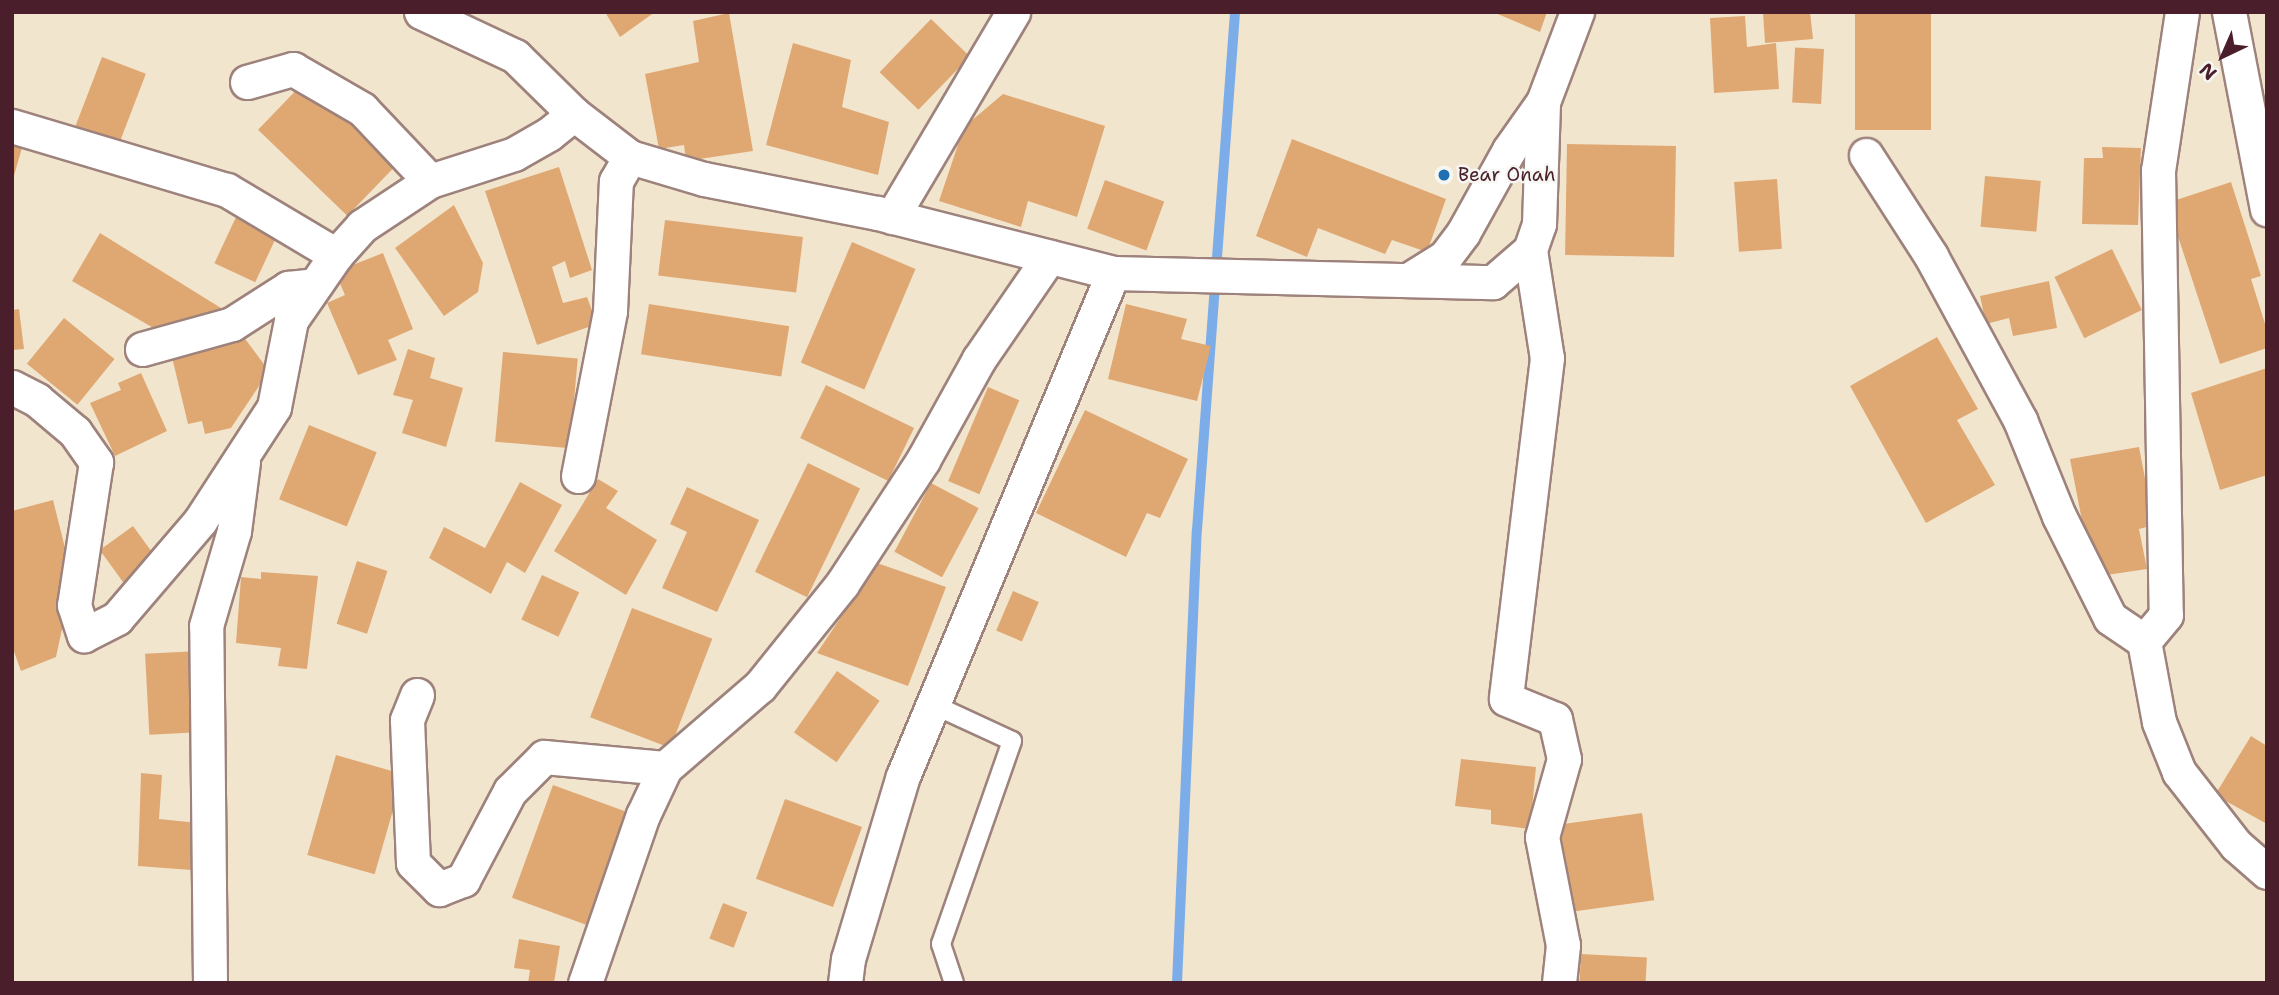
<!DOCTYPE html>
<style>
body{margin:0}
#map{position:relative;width:2279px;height:995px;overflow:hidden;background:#f2e5ce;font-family:"Shantell Sans",sans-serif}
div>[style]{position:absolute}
.stream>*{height:10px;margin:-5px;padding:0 5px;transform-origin:5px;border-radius:5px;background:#7cade8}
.building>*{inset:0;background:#dfa873;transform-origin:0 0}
.roads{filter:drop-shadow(2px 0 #9e827c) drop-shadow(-2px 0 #9e827c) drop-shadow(0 2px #9e827c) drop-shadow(0 -2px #9e827c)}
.service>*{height:18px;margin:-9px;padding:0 9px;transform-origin:9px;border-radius:9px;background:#fff}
.minor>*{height:33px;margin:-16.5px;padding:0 16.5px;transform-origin:16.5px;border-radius:16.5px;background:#fff}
.dots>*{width:19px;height:19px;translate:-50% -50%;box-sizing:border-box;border:4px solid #f6f6f2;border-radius:50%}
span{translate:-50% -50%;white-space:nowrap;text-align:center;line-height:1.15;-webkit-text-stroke:5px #f6f6f2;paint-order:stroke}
.poi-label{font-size:19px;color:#4a1f2b}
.left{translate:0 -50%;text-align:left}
.frame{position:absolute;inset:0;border:14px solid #4a1f2b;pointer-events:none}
.north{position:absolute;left:2188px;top:21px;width:70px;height:70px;-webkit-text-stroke:5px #f6f6f2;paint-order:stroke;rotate:224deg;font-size:19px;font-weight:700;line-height:28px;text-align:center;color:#4a1f2b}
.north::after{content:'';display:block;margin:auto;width:24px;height:32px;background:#4a1f2b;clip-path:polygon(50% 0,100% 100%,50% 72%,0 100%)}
</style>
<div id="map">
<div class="stream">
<i style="left:1177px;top:983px;width:453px;rotate:-87.5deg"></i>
<i style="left:1197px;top:530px;width:519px;rotate:-85.8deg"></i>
</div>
<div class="building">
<i style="clip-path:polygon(605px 12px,655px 12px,620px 37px)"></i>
<i style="clip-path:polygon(1493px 12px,1547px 12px,1540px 32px)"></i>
<i style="clip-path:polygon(1763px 12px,1810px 12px,1813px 39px,1765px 43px)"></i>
<i style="left:1855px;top:12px;width:76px;height:118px"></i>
<i style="clip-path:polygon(729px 13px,753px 151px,686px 161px,684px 145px,659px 149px,645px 74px,699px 62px,693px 21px)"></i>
<i style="clip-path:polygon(1745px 16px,1747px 47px,1776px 43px,1779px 89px,1714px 93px,1710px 18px)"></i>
<i style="left:931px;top:19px;width:54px;height:74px;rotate:44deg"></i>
<i style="clip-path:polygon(793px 43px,851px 60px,842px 107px,889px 122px,878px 175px,766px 145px)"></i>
<i style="left:1824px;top:49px;width:55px;height:29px;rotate:93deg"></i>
<i style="left:102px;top:57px;width:47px;height:74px;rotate:21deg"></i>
<i style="left:306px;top:80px;width:124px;height:69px;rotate:44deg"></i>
<i style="clip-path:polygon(1003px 94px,1105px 126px,1077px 217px,1028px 201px,1021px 227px,939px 201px,964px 127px)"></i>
<i style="clip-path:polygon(1292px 139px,1446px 199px,1427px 252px,1392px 240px,1385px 254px,1318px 228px,1307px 257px,1256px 236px)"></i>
<i style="left:1567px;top:144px;width:109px;height:111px;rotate:1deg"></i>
<i style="clip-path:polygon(12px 145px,22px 148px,13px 179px,12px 179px)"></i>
<i style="clip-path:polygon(2102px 147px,2141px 148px,2138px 225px,2082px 224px,2084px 158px,2103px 158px)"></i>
<i style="clip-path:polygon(559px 167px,592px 270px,570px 278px,565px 261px,552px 267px,563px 303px,587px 297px,597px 324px,537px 345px,485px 191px)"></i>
<i style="left:1985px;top:176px;width:56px;height:51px;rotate:5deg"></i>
<i style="left:1777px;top:179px;width:70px;height:43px;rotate:86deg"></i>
<i style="left:1105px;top:180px;width:63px;height:52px;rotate:20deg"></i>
<i style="clip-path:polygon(2231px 182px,2261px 276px,2251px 279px,2267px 330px,2267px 348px,2220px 364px,2167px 203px)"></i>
<i style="clip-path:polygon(454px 205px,483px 263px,478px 292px,444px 316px,395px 248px)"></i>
<i style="left:236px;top:217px;width:45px;height:51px;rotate:25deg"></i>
<i style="left:665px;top:220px;width:139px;height:56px;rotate:7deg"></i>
<i style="clip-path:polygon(100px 233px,221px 308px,209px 324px,157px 330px,72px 281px)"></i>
<i style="left:852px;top:242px;width:69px;height:131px;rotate:23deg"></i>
<i style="left:2112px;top:249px;width:68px;height:64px;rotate:64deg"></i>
<i style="clip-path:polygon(383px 253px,413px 329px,388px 340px,397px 360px,358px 375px,327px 303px,345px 295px,335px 272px)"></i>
<i style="clip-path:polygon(2049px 281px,2057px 328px,2013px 336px,2009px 318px,1986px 324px,1980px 296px)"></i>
<i style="left:649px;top:304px;width:142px;height:51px;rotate:9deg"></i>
<i style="clip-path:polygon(1126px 304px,1187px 319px,1181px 339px,1211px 346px,1197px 401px,1108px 379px)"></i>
<i style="clip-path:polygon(19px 309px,24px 349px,12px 350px,12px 310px)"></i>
<i style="left:64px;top:318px;width:65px;height:59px;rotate:39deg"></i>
<i style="clip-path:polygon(243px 336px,269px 371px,231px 428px,205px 434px,202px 421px,188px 424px,171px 353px)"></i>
<i style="clip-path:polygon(1937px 337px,1978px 409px,1957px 420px,1995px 485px,1926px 523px,1850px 386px)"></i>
<i style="clip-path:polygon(408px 349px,435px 358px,430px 378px,463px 388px,446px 447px,402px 433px,413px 400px,393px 395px)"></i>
<i style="left:503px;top:352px;width:75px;height:90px;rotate:5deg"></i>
<i style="clip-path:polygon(2267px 368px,2267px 475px,2220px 490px,2191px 393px)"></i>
<i style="clip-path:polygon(141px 373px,167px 431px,115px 456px,90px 403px,121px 390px,118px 383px)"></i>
<i style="left:826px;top:385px;width:98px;height:59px;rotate:26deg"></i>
<i style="left:988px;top:387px;width:34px;height:102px;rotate:23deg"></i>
<i style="clip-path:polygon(1085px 410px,1188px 459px,1160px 518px,1147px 513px,1126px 557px,1036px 513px)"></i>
<i style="left:309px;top:425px;width:73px;height:80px;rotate:22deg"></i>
<i style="clip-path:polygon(2139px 447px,2154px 525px,2139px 529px,2147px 569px,2093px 577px,2070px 459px)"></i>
<i style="left:808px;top:463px;width:58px;height:121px;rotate:26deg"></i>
<i style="clip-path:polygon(598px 479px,618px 491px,606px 508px,657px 540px,626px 595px,554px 551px)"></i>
<i style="clip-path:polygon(520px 482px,562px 505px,525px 573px,507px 562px,491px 594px,429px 558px,444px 527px,485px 548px)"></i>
<i style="left:931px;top:483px;width:54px;height:78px;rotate:28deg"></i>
<i style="clip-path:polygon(687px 487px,759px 520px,717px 612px,662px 588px,687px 532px,670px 524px)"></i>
<i style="clip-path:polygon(53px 500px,70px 568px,67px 606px,56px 657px,21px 671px,12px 646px,12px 511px)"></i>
<i style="left:133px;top:526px;width:44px;height:41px;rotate:54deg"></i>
<i style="left:357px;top:561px;width:32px;height:66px;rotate:18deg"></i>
<i style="clip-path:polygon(877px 563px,946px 587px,908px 686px,817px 653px)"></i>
<i style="clip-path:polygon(261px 572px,318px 576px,307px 669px,278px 666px,281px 648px,236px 643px,241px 577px,261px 579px)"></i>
<i style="left:542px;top:575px;width:41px;height:49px;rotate:25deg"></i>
<i style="left:1013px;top:591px;width:28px;height:43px;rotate:23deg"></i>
<i style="left:632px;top:608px;width:86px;height:117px;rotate:21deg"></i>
<i style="left:199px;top:651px;width:81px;height:54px;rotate:87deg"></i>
<i style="left:837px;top:671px;width:52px;height:75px;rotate:35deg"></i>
<i style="clip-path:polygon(2251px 736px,2267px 746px,2267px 824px,2215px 795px)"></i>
<i style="left:336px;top:755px;width:70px;height:104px;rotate:16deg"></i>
<i style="clip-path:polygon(1461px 759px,1536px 767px,1530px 829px,1491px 824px,1491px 810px,1455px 806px)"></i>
<i style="clip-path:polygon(141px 773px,162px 775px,159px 819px,208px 824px,205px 871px,138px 866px)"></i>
<i style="left:553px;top:785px;width:81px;height:120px;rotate:20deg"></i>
<i style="left:785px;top:799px;width:82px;height:85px;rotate:20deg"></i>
<i style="left:1642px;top:813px;width:88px;height:83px;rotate:82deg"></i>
<i style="left:723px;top:903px;width:26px;height:38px;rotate:21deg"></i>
<i style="clip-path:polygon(519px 939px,560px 946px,554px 983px,528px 983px,530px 970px,514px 968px)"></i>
<i style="left:1581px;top:954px;width:66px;height:29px;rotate:3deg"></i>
</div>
<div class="roads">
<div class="service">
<i style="left:932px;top:704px;width:88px;rotate:24.8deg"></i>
<i style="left:1012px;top:741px;width:215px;rotate:109.3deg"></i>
<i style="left:941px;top:944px;width:41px;rotate:71.6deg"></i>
</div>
<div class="minor">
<i style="left:421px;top:12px;width:104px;rotate:25.1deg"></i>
<i style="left:515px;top:56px;width:83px;rotate:44.5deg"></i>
<i style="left:574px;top:114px;width:71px;rotate:37.5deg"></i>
<i style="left:630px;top:157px;width:77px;rotate:16.6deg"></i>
<i style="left:704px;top:179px;width:177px;rotate:11.1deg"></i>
<i style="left:878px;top:213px;width:243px;rotate:14.3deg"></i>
<i style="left:1113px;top:273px;width:380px;rotate:1.4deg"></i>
<i style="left:1493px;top:282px;width:49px;rotate:-40.9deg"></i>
<i style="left:1530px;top:250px;width:28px;rotate:-71deg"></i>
<i style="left:1539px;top:224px;width:122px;rotate:-88.1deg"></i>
<i style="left:2182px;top:12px;width:160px;rotate:98.6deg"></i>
<i style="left:2158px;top:170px;width:445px;rotate:89deg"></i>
<i style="left:2166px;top:615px;width:34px;rotate:130deg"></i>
<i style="left:2144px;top:641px;width:82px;rotate:79.5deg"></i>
<i style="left:2159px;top:722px;width:54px;rotate:68.2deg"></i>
<i style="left:2179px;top:772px;width:93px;rotate:52deg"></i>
<i style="left:2236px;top:845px;width:41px;rotate:41.1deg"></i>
<i style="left:2229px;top:12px;width:201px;rotate:79.1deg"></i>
<i style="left:247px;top:82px;width:48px;rotate:-15.8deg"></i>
<i style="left:293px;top:69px;width:80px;rotate:30.1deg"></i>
<i style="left:362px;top:109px;width:99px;rotate:46.6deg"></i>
<i style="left:12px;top:126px;width:224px;rotate:16.6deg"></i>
<i style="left:227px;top:190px;width:127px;rotate:30.8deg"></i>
<i style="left:1866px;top:155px;width:120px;rotate:57.2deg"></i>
<i style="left:1931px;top:256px;width:187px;rotate:61.5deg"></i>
<i style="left:2020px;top:420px;width:104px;rotate:67.9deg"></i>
<i style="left:2059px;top:516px;width:114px;rotate:63.4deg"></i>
<i style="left:2110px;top:618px;width:41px;rotate:34.1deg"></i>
<i style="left:892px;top:217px;width:238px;rotate:-59.4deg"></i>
<i style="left:1530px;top:250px;width:109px;rotate:81.1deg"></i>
<i style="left:1547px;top:358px;width:343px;rotate:96.9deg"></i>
<i style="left:1506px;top:699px;width:53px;rotate:22.2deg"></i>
<i style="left:1555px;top:719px;width:41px;rotate:77.3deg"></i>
<i style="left:1564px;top:759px;width:81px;rotate:105.8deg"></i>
<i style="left:1542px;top:837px;width:110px;rotate:79deg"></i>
<i style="left:1563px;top:945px;width:38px;rotate:96deg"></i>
<i style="left:1408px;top:280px;width:44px;rotate:-31.9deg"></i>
<i style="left:1445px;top:257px;width:30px;rotate:-53deg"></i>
<i style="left:1463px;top:233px;width:95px;rotate:-61deg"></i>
<i style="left:1509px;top:150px;width:59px;rotate:-54.7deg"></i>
<i style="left:1543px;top:102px;width:96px;rotate:-69.3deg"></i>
<i style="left:142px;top:349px;width:93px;rotate:-15.5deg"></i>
<i style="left:232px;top:324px;width:67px;rotate:-32.7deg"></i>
<i style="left:288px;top:288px;width:27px;rotate:-6deg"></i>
<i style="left:12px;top:387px;width:28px;rotate:27deg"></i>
<i style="left:37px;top:400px;width:50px;rotate:40.1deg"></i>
<i style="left:75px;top:432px;width:37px;rotate:55deg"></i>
<i style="left:96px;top:462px;width:145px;rotate:98.7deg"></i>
<i style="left:74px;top:605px;width:32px;rotate:72deg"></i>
<i style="left:84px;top:635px;width:37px;rotate:-27deg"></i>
<i style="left:117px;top:618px;width:128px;rotate:-49.4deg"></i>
<i style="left:200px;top:521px;width:136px;rotate:-57deg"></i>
<i style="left:274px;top:407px;width:89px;rotate:-78.9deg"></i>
<i style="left:291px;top:320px;width:79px;rotate:-55.3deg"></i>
<i style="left:336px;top:255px;width:39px;rotate:-48deg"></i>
<i style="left:362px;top:226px;width:82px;rotate:-33.5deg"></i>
<i style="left:430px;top:181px;width:88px;rotate:-17.8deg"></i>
<i style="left:514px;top:154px;width:40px;rotate:-29.7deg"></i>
<i style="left:549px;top:134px;width:32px;rotate:-39deg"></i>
<i style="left:578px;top:476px;width:168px;rotate:-79deg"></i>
<i style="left:610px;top:311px;width:130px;rotate:-87.4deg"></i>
<i style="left:616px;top:181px;width:28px;rotate:-60deg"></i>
<i style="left:417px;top:695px;width:27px;rotate:112deg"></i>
<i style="left:407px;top:720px;width:143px;rotate:87.6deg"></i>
<i style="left:413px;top:863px;width:37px;rotate:45deg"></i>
<i style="left:439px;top:889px;width:26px;rotate:-21deg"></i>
<i style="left:463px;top:880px;width:101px;rotate:-62.2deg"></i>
<i style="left:510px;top:791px;width:48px;rotate:-45deg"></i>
<i style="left:544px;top:757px;width:121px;rotate:5.2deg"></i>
<i style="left:210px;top:983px;width:357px;rotate:-90.6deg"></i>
<i style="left:206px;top:626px;width:99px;rotate:-73.6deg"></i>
<i style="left:234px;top:531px;width:70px;rotate:-82.6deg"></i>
<i style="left:585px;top:983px;width:178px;rotate:-71deg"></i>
<i style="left:643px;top:815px;width:52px;rotate:-64.9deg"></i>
<i style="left:665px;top:768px;width:125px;rotate:-40.8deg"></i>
<i style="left:760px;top:686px;width:131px;rotate:-51.2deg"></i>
<i style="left:842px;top:584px;width:148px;rotate:-56.8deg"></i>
<i style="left:923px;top:460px;width:115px;rotate:-61deg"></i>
<i style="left:979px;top:359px;width:124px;rotate:-55.5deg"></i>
<i style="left:845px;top:983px;width:24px;rotate:-83deg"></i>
<i style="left:848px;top:959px;width:191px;rotate:-73.3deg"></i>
<i style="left:903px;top:776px;width:545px;rotate:-67.34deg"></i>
</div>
</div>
<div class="dots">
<i style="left:1444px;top:175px;background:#1f6fb2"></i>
</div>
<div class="poi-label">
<span class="left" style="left:1458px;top:175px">Bear Onah</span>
</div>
<div class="frame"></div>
<div class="north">N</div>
</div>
